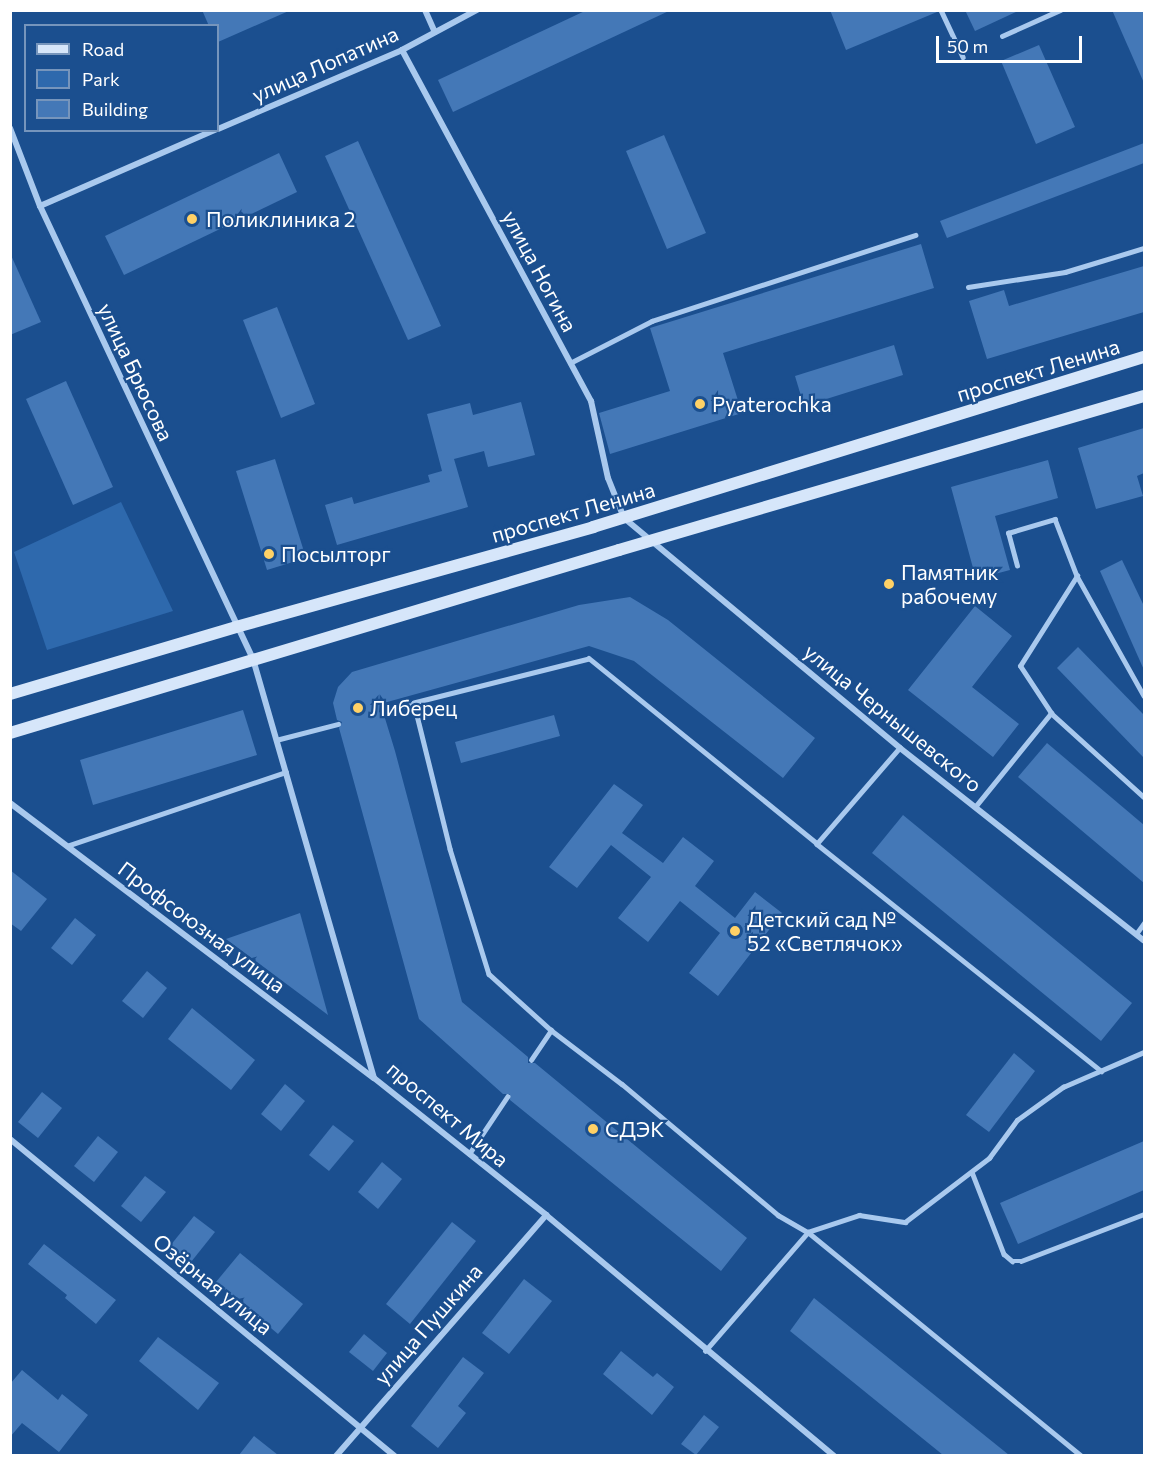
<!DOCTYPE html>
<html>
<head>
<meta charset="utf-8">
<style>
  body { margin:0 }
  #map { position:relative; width:1155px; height:1466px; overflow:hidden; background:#1b4f8f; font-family:Commissioner,sans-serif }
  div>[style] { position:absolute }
  .green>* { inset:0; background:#2e69ad }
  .building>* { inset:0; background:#4478b7 }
  .lane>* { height:4.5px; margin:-2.25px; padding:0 2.25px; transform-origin:2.25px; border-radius:2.25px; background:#a9c9ee }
  .street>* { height:6px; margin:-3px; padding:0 3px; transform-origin:3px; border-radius:3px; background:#a9c9ee }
  .secondary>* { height:12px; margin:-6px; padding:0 6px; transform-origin:6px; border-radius:6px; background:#d6e6fa }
  .dots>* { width:16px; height:16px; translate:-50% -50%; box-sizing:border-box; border:3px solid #1b4f8f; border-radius:50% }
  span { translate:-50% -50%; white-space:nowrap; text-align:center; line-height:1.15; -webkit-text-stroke:4.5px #1b4f8f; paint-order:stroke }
  .street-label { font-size:21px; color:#fff }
  .poi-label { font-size:21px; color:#fff }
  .left { translate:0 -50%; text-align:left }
  .frame { position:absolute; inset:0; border:12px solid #fff; pointer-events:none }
  .legend { position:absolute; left:24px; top:24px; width:195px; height:108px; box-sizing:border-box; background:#1b4f8f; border:2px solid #7695bc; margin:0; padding:8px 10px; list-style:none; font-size:18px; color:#fff }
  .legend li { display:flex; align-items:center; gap:12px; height:30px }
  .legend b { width:30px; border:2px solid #7695bc }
  .scale { position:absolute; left:936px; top:36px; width:146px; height:27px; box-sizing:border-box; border:3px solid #fff; border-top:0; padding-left:8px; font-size:18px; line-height:21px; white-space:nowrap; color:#fff; -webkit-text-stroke:4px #1b4f8f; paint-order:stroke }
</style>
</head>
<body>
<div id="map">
  <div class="green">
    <i style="clip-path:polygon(121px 502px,173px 611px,47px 650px,14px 552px)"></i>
  </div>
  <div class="building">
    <i style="clip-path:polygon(202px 10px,291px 10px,218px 42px,218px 26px,209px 26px)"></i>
    <i style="clip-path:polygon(587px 10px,671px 10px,453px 112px,438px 80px)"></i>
    <i style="clip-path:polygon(830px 10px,937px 10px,937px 12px,846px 50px)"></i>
    <i style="clip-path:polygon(965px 10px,1020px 10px,975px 31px)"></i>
    <i style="clip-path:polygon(1112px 10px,1144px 10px,1144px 83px)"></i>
    <i style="clip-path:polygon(1039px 45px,1075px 127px,1036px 144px,1001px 61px)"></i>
    <i style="clip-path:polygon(664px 135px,706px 233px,667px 249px,626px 151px)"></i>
    <i style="clip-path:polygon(358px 141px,441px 326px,408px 340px,325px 156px)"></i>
    <i style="clip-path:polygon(1144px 143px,1144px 163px,947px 238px,940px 221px)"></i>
    <i style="clip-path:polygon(279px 153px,297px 192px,124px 275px,105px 236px)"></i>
    <i style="clip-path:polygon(921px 244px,934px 288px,723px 353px,742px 413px,610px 454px,599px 413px,670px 391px,650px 328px)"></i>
    <i style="clip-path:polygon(10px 253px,41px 322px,10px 335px)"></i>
    <i style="clip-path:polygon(1144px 266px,1144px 312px,987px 359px,969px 301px,1004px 290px,1009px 306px)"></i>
    <i style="clip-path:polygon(277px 307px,315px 404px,281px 418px,243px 320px)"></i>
    <i style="clip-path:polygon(894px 345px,903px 375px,804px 406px,795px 376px)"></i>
    <i style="clip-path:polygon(66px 381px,113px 487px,73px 505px,26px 399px)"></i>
    <i style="clip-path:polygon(521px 402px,535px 455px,488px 467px,484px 451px,454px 459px,468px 507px,337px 545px,325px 505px,352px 497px,354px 504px,430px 482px,428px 475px,442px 471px,427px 414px,470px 403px,473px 415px)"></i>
    <i style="clip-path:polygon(1144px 428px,1144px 473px,1137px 476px,1143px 496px,1096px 509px,1078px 448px)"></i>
    <i style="clip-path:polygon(275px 459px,306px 558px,267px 570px,236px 471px)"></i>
    <i style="clip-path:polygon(1048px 460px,1058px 498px,995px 516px,1010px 570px,976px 579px,951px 487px)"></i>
    <i style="clip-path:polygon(1122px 560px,1144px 606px,1144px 670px,1100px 571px)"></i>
    <i style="clip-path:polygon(630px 597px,668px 620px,815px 738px,783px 778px,634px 661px,589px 646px,380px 704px,379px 712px,384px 715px,395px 751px,462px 1002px,528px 1057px,528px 1063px,535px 1063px,747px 1238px,721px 1271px,510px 1100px,510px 1094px,503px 1094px,419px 1019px,349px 764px,339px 728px,342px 722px,337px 720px,333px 703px,338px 687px,352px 672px,579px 605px)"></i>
    <i style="clip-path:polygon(975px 606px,1012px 636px,972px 687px,1019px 724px,993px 757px,908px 690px)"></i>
    <i style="clip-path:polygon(1078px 647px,1144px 715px,1144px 758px,1057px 668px)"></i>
    <i style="clip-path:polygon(243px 710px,257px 755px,93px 805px,80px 760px)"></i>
    <i style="clip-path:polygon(554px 715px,560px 736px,461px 763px,455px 742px)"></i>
    <i style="clip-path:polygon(1047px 743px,1144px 825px,1144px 883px,1018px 777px)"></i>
    <i style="clip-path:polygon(614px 784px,643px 805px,622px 833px,663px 863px,683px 837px,714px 861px,695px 886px,735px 918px,755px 892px,782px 913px,718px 996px,689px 973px,720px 933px,680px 901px,648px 942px,618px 918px,651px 877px,611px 845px,577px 888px,549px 867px)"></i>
    <i style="clip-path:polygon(903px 815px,1132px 1003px,1101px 1041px,872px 853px)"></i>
    <i style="clip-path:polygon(10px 870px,47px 899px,21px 931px,10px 923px)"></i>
    <i style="clip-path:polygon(300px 913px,328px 1015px,226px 939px)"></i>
    <i style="clip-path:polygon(75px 918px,96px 935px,72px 965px,51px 948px)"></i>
    <i style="clip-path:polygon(147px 971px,167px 988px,143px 1018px,122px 1001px)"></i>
    <i style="clip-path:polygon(192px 1008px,255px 1060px,231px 1090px,168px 1039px)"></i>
    <i style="clip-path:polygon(1014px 1053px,1035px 1071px,989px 1132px,966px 1115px)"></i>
    <i style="clip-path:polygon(285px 1084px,305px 1101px,281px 1131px,261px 1114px)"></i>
    <i style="clip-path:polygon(42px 1092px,62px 1108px,38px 1138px,18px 1122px)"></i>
    <i style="clip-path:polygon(333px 1125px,354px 1141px,329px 1171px,309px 1155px)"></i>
    <i style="clip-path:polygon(98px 1136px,118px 1152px,94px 1182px,74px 1166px)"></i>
    <i style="clip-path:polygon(1144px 1141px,1144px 1190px,1018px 1244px,1000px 1203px)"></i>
    <i style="clip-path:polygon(382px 1162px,402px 1179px,378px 1209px,358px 1192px)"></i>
    <i style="clip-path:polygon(145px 1176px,166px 1192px,141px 1222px,121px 1206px)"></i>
    <i style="clip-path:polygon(194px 1216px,215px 1232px,191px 1262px,170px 1246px)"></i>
    <i style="clip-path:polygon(452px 1222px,476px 1241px,410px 1324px,386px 1304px)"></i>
    <i style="clip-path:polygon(44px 1244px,116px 1300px,96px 1324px,65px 1298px,67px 1295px,28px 1264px)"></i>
    <i style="clip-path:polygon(240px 1253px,303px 1304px,278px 1334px,216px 1282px)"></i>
    <i style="clip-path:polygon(524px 1279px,552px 1301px,509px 1354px,482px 1333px)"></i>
    <i style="clip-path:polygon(814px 1298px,1009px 1455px,943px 1455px,790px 1331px)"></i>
    <i style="clip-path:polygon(364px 1334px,387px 1353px,373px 1371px,349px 1352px)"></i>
    <i style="clip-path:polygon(158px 1337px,219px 1383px,198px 1410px,139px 1361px)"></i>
    <i style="clip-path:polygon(621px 1351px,653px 1377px,657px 1373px,674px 1387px,652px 1415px,603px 1374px)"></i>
    <i style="clip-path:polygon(463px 1357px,484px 1373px,458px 1406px,466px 1413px,438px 1448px,411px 1426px)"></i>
    <i style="clip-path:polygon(22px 1370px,58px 1400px,62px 1394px,88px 1415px,59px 1452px,22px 1423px,10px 1437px,10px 1384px)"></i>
    <i style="clip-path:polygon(704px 1415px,719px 1427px,696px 1455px,681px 1444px)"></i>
    <i style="clip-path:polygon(254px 1436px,278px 1455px,239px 1455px)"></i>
  </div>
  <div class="lane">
    <i style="left:941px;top:10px;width:52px;rotate:64.9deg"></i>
    <i style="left:1002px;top:36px;width:64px;rotate:-24.1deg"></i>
    <i style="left:968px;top:287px;width:98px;rotate:-8.8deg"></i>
    <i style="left:1065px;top:272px;width:83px;rotate:-16.9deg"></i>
    <i style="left:570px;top:363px;width:92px;rotate:-27.1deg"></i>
    <i style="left:652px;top:321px;width:277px;rotate:-18.1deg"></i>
    <i style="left:1017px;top:566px;width:34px;rotate:-105deg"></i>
    <i style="left:1008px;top:533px;width:49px;rotate:-16.6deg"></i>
    <i style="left:1055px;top:519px;width:61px;rotate:68.9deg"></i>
    <i style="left:1077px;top:576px;width:137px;rotate:60.8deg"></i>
    <i style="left:383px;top:711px;width:32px;rotate:-14deg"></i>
    <i style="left:1051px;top:713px;width:125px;rotate:42.1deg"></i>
    <i style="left:276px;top:740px;width:64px;rotate:-14.5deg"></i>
    <i style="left:900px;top:748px;width:127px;rotate:130.8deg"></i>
    <i style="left:817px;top:844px;width:294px;rotate:-140.9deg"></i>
    <i style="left:589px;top:659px;width:180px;rotate:165.9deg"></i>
    <i style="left:414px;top:703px;width:150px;rotate:76.1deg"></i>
    <i style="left:450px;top:849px;width:131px;rotate:72.7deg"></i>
    <i style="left:489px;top:974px;width:84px;rotate:42.1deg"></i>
    <i style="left:551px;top:1030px;width:89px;rotate:37.3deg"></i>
    <i style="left:622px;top:1084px;width:204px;rotate:40deg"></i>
    <i style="left:778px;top:1215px;width:34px;rotate:30deg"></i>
    <i style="left:808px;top:1232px;width:354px;rotate:39.3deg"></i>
    <i style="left:975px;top:807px;width:121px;rotate:-51deg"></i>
    <i style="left:1051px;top:713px;width:56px;rotate:-123.4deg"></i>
    <i style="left:1020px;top:666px;width:107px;rotate:-57.7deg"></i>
    <i style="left:817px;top:844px;width:364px;rotate:38.6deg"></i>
    <i style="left:67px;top:846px;width:231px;rotate:-18.7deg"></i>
    <i style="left:1136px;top:934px;width:14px;rotate:-54deg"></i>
    <i style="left:531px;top:1060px;width:36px;rotate:-56deg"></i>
    <i style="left:469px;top:1154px;width:69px;rotate:-56.3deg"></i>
    <i style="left:972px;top:1172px;width:88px;rotate:68.7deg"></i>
    <i style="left:1004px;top:1254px;width:11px;rotate:41deg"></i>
    <i style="left:1012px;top:1261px;width:9px"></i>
    <i style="left:1021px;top:1261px;width:132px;rotate:-20.9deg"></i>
    <i style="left:705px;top:1351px;width:157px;rotate:-49.1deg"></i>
    <i style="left:808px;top:1232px;width:54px;rotate:-18.4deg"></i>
    <i style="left:859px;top:1215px;width:47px;rotate:8.7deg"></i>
    <i style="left:905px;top:1222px;width:106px;rotate:-37.3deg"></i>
    <i style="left:989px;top:1158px;width:47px;rotate:-53.6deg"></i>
    <i style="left:1017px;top:1120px;width:57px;rotate:-35.7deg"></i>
    <i style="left:1063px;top:1087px;width:88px;rotate:-23.4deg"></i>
  </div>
  <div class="street">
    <i style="left:425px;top:10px;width:24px;rotate:66deg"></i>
    <i style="left:402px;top:50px;width:399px;rotate:61.7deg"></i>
    <i style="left:591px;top:401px;width:79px;rotate:77.6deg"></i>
    <i style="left:608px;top:478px;width:43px;rotate:68.2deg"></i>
    <i style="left:624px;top:518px;width:359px;rotate:39.8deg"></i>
    <i style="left:900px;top:748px;width:311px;rotate:38.3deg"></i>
    <i style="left:10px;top:128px;width:84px;rotate:69deg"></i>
    <i style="left:40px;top:206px;width:501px;rotate:64.82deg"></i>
    <i style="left:253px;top:659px;width:435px;rotate:73.9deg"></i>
    <i style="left:218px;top:129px;width:200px;rotate:-23.2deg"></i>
    <i style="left:402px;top:50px;width:85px;rotate:-28.1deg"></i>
    <i style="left:40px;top:206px;width:191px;rotate:-23.5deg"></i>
    <i style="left:10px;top:803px;width:456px;rotate:37.1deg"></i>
    <i style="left:374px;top:1078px;width:220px;rotate:38.5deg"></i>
    <i style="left:546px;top:1215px;width:376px;rotate:39.9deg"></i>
    <i style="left:10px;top:1139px;width:499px;rotate:39.5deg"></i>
    <i style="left:336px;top:1456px;width:320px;rotate:-48.9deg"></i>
  </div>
  <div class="secondary">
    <i style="left:10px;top:694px;width:236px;rotate:-16.5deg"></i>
    <i style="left:236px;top:627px;width:371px;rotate:-15.6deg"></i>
    <i style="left:593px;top:527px;width:577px;rotate:-17.15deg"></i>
    <i style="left:10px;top:733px;width:636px;rotate:-16.73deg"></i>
    <i style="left:619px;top:550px;width:547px;rotate:-16.35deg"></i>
  </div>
  <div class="dots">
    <i style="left:192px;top:219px;background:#ffd166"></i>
    <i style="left:700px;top:404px;background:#ffd166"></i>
    <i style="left:269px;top:554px;background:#ffd166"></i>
    <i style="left:889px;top:584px;background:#ffd166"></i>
    <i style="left:358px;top:708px;background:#ffd166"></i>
    <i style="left:735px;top:931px;background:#ffd166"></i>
    <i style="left:593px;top:1129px;background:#ffd166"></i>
  </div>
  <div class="street-label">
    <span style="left:325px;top:64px;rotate:-24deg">улица Лопатина</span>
    <span style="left:540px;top:271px;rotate:62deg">улица Ногина</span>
    <span style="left:1038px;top:370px;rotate:-17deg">проспект Ленина</span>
    <span style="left:136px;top:372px;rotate:65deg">улица Брюсова</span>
    <span style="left:573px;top:512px;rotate:-16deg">проспект Ленина</span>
    <span style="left:893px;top:718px;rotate:39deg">улица Чернышевского</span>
    <span style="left:202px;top:927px;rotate:37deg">Профсоюзная улица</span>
    <span style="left:448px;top:1114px;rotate:40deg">проспект Мира</span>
    <span style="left:213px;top:1284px;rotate:39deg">Озёрная улица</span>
    <span style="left:428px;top:1324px;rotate:-49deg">улица Пушкина</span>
  </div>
  <div class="poi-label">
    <span class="left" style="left:206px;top:219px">Поликлиника 2</span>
    <span class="left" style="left:712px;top:404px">Pyaterochka</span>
    <span class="left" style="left:281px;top:554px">Посылторг</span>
    <span class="left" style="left:901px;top:584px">Памятник<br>рабочему</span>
    <span class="left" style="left:370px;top:708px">Либерец</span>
    <span class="left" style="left:747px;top:931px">Детский сад №<br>52 «Светлячок»</span>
    <span class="left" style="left:605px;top:1129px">СДЭК</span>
  </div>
  <div class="frame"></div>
  <ul class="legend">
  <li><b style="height:8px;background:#d6e6fa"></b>Road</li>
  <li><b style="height:16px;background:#2e69ad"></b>Park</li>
  <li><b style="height:16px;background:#4478b7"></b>Building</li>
  </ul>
  <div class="scale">50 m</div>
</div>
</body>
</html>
